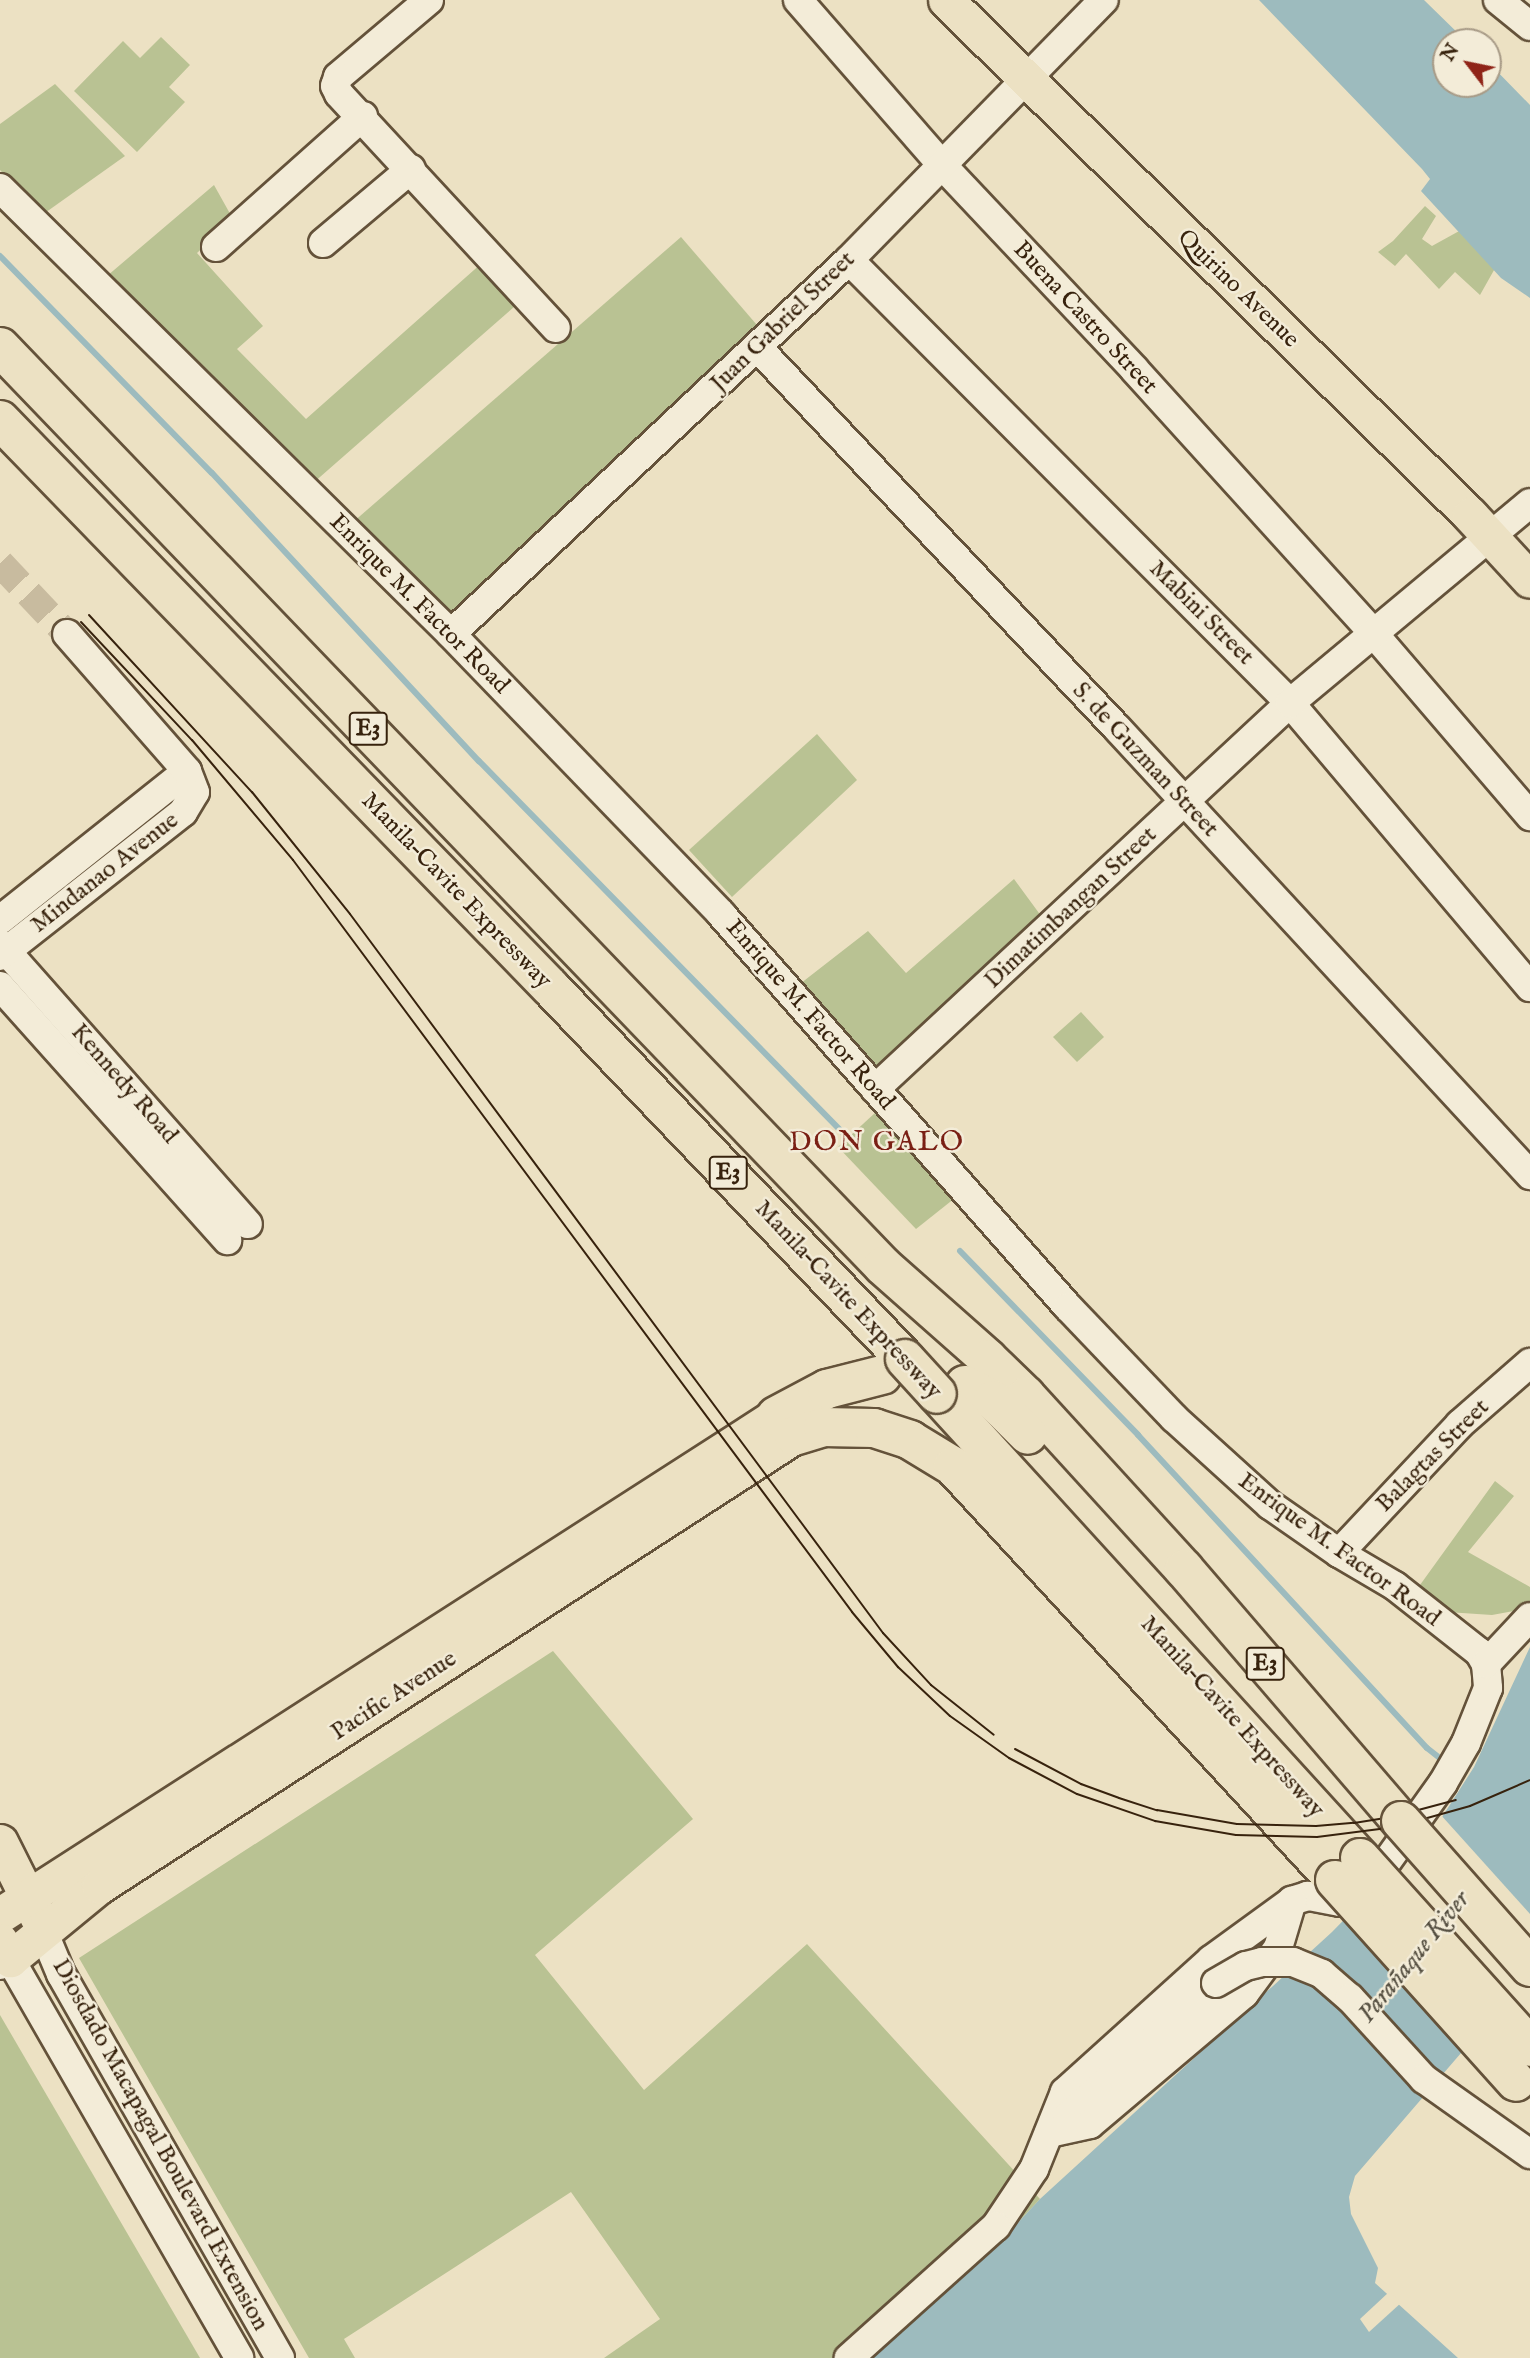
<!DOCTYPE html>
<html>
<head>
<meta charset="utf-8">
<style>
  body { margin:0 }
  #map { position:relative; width:1530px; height:2358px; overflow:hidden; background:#ece1c3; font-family:"IM FELL English",serif }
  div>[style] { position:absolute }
  .green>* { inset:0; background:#b9c293 }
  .water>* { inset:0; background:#9dbbbe }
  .pier>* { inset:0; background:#ece1c3 }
  .stream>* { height:6px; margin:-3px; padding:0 3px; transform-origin:3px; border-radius:3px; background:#9dbbbe }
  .minor-tunnel>* { height:28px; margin-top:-14px; transform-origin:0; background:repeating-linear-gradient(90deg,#c8bb9f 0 28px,transparent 0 42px) }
  .roads { filter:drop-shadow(2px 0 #64523a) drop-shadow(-2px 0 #64523a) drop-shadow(0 2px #64523a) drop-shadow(0 -2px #64523a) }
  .minor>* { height:28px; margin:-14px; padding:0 14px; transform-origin:14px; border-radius:14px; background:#f3ecd8 }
  .major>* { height:35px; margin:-17.5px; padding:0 17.5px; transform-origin:17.5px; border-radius:17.5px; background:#ece1c3 }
  .highway>* { height:38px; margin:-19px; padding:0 19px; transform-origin:19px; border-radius:19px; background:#ece1c3 }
  .tram>* { height:2px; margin:-1px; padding:0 1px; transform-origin:1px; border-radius:1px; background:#37220d }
  .bridges { filter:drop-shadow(2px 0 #64523a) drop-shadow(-2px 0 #64523a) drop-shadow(0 2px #64523a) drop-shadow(0 -2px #64523a) }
  .minor-bridge>* { height:28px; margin:-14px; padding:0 14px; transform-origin:14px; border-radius:14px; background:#f3ecd8 }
  .highway-bridge>* { height:38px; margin:-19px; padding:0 19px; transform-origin:19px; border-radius:19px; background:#ece1c3 }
  span { translate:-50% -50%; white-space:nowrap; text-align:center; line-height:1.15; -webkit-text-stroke:5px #f3ecd8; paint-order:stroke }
  .shield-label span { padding:2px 5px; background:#f3ecd8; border:2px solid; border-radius:5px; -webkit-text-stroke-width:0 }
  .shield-label { font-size:23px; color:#37220d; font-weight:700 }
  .street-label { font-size:24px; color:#37220d }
  .water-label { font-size:26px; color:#565042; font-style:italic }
  .quarter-label { font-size:28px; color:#7a1f14; letter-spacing:2px }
  .north { position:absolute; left:1432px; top:28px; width:70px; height:70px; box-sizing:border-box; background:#f3ecd8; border:2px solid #a89b87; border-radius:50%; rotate:302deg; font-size:19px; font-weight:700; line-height:28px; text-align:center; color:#37220d }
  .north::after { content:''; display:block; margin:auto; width:24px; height:32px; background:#8f2418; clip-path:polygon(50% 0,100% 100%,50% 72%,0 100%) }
</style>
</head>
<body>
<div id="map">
  <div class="green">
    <i style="clip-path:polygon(161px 37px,190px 65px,169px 87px,185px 102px,137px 152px,74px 91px,123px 41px,140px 58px)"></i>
    <i style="clip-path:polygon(55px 84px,125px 156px,42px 215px,0 170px,0 124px)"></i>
    <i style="clip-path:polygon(214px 185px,233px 219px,197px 253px,263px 326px,237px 349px,306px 419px,483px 262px,515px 306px,312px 484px,107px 276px)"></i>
    <i style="clip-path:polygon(1425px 206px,1436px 216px,1422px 239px,1432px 246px,1461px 230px,1498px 263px,1480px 295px,1455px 272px,1439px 289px,1406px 254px,1395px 266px,1378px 252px,1393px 241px)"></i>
    <i style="clip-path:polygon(681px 237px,763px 332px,449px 621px,352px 523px)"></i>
    <i style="clip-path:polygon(817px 734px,857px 780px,732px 897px,689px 850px)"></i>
    <i style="clip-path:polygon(1014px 879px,1047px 924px,877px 1079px,796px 987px,868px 931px,906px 973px)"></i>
    <i style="clip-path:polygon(1081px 1012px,1104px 1037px,1077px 1062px,1053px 1037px)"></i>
    <i style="clip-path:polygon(876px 1112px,955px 1198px,916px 1229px,838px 1147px)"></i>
    <i style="clip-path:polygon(1495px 1481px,1514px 1496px,1468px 1552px,1530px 1587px,1530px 1608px,1492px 1615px,1447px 1612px,1420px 1585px)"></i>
    <i style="clip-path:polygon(553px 1651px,693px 1819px,535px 1955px,644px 2090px,807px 1944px,1040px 2199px,1001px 2241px,866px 2358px,604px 2358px,660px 2319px,571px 2192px,344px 2339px,355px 2358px,309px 2358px,79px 1958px)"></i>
    <i style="clip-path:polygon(0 2015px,200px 2358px,0 2358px)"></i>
  </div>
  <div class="water">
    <i style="clip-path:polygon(1259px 0,1424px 0,1467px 42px,1446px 42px,1446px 84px,1488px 84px,1488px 62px,1530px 105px,1530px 298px,1501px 278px,1421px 191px,1430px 179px,1422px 169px)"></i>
    <i style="clip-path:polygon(1530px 1647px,1530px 1973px,1355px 2176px,1349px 2197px,1351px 2214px,1378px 2268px,1375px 2283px,1458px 2358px,866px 2358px,1001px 2241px,1040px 2199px,1332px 1932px,1437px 1825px,1474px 1767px)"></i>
  </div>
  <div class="pier">
    <i style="clip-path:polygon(1440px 1814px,1530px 1914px,1530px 1978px,1471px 2046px,1349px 1910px)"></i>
    <i style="clip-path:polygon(1389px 2292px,1402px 2302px,1369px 2332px,1360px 2319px)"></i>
  </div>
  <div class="stream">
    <i style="left:0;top:256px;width:303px;rotate:45.7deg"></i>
    <i style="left:212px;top:473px;width:393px;rotate:47.2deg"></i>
    <i style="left:479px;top:761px;width:519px;rotate:45.62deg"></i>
    <i style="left:960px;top:1251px;width:256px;rotate:45.9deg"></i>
    <i style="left:1138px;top:1435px;width:426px;rotate:47.3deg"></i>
    <i style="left:1427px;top:1748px;width:24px;rotate:38deg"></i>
  </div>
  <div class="minor-tunnel">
    <i style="left:0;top:563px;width:98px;rotate:46.7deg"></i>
  </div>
  <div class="roads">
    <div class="minor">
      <i style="left:429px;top:0;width:119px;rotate:139.8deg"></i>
      <i style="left:338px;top:77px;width:9px;rotate:108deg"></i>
      <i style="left:335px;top:86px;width:9px;rotate:63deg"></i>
      <i style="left:339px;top:94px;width:319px;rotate:47.2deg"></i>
      <i style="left:798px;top:0;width:219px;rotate:48.9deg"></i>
      <i style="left:942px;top:165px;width:280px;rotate:46.7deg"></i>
      <i style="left:1134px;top:369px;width:358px;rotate:47.8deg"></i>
      <i style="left:1374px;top:634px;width:240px;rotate:49.4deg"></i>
      <i style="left:1498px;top:0;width:41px;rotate:39.1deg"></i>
      <i style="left:0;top:188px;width:634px;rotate:44.68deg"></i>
      <i style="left:451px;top:634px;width:389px;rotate:46deg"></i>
      <i style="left:721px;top:914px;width:524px;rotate:48.56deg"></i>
      <i style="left:1068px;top:1307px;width:153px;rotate:46.3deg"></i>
      <i style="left:1174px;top:1418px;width:130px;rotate:42.2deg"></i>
      <i style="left:1270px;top:1505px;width:84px;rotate:34.8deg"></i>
      <i style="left:1339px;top:1553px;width:65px;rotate:30.5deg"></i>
      <i style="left:1395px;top:1586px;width:107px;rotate:38.2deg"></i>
      <i style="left:1479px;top:1652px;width:14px;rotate:60deg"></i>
      <i style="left:1486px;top:1664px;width:24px;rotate:85deg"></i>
      <i style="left:1488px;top:1688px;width:59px;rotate:111.8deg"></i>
      <i style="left:1466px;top:1743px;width:46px;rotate:119.9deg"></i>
      <i style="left:1443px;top:1783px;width:124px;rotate:125.5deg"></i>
      <i style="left:1371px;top:1884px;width:23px;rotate:139deg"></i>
      <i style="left:1354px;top:1899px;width:14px;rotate:168deg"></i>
      <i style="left:1340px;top:1902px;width:33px;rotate:-169deg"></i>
      <i style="left:1308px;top:1896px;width:17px;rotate:163deg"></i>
      <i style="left:1292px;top:1901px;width:100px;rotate:143.9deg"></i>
      <i style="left:1211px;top:1960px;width:197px;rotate:137.9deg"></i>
      <i style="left:1065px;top:2092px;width:83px;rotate:111.9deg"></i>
      <i style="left:1034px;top:2169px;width:69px;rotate:123.7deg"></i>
      <i style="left:996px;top:2226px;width:198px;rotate:138.1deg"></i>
      <i style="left:323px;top:243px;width:115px;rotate:-40.1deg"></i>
      <i style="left:216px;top:247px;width:197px;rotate:-41.7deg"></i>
      <i style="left:849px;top:260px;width:625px;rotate:45.13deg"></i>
      <i style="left:1290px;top:703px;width:372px;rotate:49.8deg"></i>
      <i style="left:758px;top:348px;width:523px;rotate:46.63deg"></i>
      <i style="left:1117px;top:728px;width:609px;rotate:47.26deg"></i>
      <i style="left:451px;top:634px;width:546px;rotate:-43.22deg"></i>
      <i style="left:849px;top:260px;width:364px;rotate:-45.6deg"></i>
      <i style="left:0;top:920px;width:239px;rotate:-38.5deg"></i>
      <i style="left:0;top:944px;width:374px;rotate:48.5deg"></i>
      <i style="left:0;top:956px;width:233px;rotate:-38.2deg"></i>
      <i style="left:183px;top:812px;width:23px;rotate:-59deg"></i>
      <i style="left:195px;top:792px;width:22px;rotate:-111deg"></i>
      <i style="left:187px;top:771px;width:182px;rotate:-131.2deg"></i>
      <i style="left:0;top:986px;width:341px;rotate:48.2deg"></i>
      <i style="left:875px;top:1089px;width:567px;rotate:-42.93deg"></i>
      <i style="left:1290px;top:703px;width:312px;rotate:-39.8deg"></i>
      <i style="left:1339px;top:1553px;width:177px;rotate:-46.8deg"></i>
      <i style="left:1460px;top:1424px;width:93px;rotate:-41.1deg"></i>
      <i style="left:1486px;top:1664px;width:64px;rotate:-46.9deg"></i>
      <i style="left:43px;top:1931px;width:47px;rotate:67.3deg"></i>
      <i style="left:61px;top:1974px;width:442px;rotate:60.3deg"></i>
      <i style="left:0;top:1965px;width:12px;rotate:-31deg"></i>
      <i style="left:10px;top:1959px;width:460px;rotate:60.1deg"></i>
      <i style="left:1054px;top:2129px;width:218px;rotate:-42deg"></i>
      <i style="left:1049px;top:2133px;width:42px;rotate:-12.4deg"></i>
      <i style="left:1090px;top:2124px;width:202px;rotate:-40.2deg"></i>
      <i style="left:1244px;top:1994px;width:57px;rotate:-53.5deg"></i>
      <i style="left:1278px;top:1948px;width:49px;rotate:-73.4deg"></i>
    </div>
    <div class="major">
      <i style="left:946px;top:0;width:735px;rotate:44.5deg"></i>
      <i style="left:1470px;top:515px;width:88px;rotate:47.3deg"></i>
      <i style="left:0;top:1842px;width:85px;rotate:63.4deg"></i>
      <i style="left:0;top:1915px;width:923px;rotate:-32.74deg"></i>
      <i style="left:0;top:1941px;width:21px;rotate:61deg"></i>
      <i style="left:10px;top:1959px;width:115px;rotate:-39.4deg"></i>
      <i style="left:99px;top:1886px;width:828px;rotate:-32.92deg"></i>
    </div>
    <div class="highway">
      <i style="left:0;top:347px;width:1274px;rotate:46.14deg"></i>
      <i style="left:883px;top:1266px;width:140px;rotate:41.5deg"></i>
      <i style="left:988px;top:1359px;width:53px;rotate:44.2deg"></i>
      <i style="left:1026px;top:1396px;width:234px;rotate:47.6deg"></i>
      <i style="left:1184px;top:1569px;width:333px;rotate:49.3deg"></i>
      <i style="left:0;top:420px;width:791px;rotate:45.87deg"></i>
      <i style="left:551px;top:988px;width:513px;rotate:46.34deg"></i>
      <i style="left:965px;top:1385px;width:32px;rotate:28deg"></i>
      <i style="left:993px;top:1400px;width:49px;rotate:45deg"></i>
      <i style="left:937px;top:1394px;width:628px;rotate:47.65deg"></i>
      <i style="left:776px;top:1416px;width:58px;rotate:-27.9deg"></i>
      <i style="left:827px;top:1389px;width:57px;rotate:-14.3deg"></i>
      <i style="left:794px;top:1436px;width:30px;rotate:-17deg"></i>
      <i style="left:823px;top:1427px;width:51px;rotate:1.1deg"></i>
      <i style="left:874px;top:1428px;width:38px;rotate:18deg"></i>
      <i style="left:910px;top:1440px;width:50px;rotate:31.2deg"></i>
      <i style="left:953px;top:1466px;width:563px;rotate:47.3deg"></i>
    </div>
  </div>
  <div class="tram">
    <i style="left:89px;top:615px;width:241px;rotate:47.4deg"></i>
    <i style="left:252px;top:792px;width:156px;rotate:51.2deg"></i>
    <i style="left:350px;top:914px;width:895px;rotate:53.45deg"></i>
    <i style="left:883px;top:1633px;width:71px;rotate:47.3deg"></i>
    <i style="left:931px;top:1685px;width:80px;rotate:38.4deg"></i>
    <i style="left:81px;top:622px;width:162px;rotate:46.8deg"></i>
    <i style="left:192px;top:740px;width:157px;rotate:49.9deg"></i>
    <i style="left:293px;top:860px;width:937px;rotate:53.37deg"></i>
    <i style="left:852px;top:1612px;width:72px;rotate:50.1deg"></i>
    <i style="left:898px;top:1667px;width:71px;rotate:43.3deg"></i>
    <i style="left:950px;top:1716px;width:72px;rotate:35.4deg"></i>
    <i style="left:1009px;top:1758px;width:77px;rotate:27.9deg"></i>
    <i style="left:1077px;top:1794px;width:83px;rotate:19.1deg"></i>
    <i style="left:1155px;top:1821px;width:82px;rotate:9.8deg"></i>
    <i style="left:1236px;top:1835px;width:81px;rotate:1.4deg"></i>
    <i style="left:1317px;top:1837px;width:79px;rotate:-7.3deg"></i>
    <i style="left:1395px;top:1827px;width:78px;rotate:-15.6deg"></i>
    <i style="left:1470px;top:1806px;width:65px;rotate:-23.4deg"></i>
    <i style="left:1015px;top:1749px;width:75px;rotate:27.9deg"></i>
    <i style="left:1081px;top:1784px;width:40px;rotate:20.2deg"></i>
    <i style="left:1119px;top:1798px;width:40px;rotate:18deg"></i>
    <i style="left:1157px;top:1810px;width:81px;rotate:9.9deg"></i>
    <i style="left:1237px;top:1824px;width:79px;rotate:1.5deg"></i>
    <i style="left:1316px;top:1826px;width:38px;rotate:-5deg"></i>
    <i style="left:1354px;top:1823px;width:38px;rotate:-9deg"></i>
    <i style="left:1392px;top:1817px;width:66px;rotate:-14.9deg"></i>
  </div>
  <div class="bridges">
    <div class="minor-bridge">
      <i style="left:1216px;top:1983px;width:34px;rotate:-30deg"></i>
      <i style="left:1246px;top:1966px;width:16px;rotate:-14deg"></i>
      <i style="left:1262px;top:1962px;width:31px"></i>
      <i style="left:1293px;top:1962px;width:31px;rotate:22deg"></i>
      <i style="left:1322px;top:1974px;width:37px;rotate:41deg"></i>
      <i style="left:1350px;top:1998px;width:110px;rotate:47.6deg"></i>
      <i style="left:1424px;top:2079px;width:130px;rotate:35.3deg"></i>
    </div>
    <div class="highway-bridge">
      <i style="left:905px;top:1359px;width:47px;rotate:47.6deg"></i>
      <i style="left:1401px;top:1821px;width:195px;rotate:48.5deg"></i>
      <i style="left:1360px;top:1858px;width:254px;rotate:48deg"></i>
      <i style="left:1335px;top:1880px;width:271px;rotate:48.1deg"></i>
    </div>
  </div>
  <div class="shield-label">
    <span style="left:368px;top:729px">E3</span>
    <span style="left:728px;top:1173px">E3</span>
    <span style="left:1265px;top:1664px">E3</span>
  </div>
  <div class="street-label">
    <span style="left:1238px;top:289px;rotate:44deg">Quirino Avenue</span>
    <span style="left:1085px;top:318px;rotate:47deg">Buena Castro Street</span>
    <span style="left:783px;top:322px;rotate:-44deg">Juan Gabriel Street</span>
    <span style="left:419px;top:604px;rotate:45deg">Enrique M. Factor Road</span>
    <span style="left:1201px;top:613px;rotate:45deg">Mabini Street</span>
    <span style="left:1145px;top:760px;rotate:47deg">S. de Guzman Street</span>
    <span style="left:105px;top:873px;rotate:-38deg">Mindanao Avenue</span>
    <span style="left:456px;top:891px;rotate:46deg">Manila–Cavite Expressway</span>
    <span style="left:1071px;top:908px;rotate:-43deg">Dimatimbangan Street</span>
    <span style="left:810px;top:1015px;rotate:49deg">Enrique M. Factor Road</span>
    <span style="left:124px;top:1084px;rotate:49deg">Kennedy Road</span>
    <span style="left:848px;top:1300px;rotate:47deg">Manila–Cavite Expressway</span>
    <span style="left:1433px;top:1456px;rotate:-45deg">Balagtas Street</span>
    <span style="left:1339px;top:1550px;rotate:36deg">Enrique M. Factor Road</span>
    <span style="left:394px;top:1696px;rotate:-33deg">Pacific Avenue</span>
    <span style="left:1232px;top:1717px;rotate:48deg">Manila–Cavite Expressway</span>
    <span style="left:160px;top:2145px;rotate:61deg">Diosdado Macapagal Boulevard Extension</span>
  </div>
  <div class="water-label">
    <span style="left:1414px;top:1957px;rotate:-51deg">Parañaque River</span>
  </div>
  <div class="quarter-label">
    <span style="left:877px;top:1143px">DON GALO</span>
  </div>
  <div class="north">N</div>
</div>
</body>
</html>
